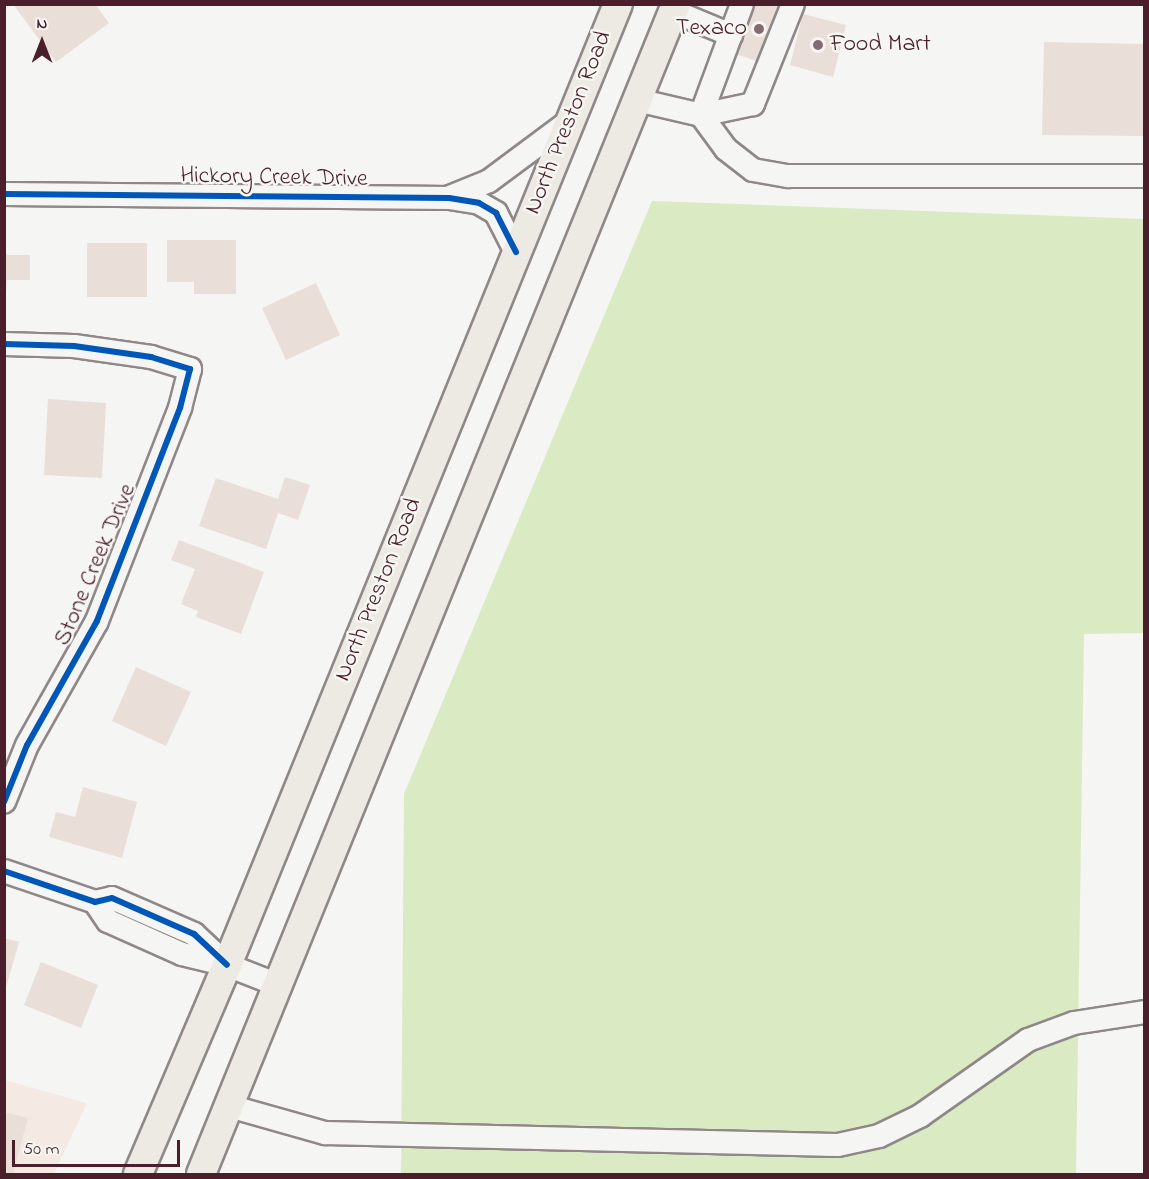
<!DOCTYPE html>
<html>
<head>
<meta charset="utf-8">
<style>
  body { margin:0 }
  #map { position:relative; width:1149px; height:1179px; overflow:hidden; background:#f5f5f3; font-family:"Indie Flower",sans-serif }
  div>[style] { position:absolute }
  .built>* { inset:0; background:#f4eae3 }
  .green>* { inset:0; background:#daeac2 }
  .building>* { inset:0; background:#e9ded8 }
  .roads { filter:drop-shadow(2px 0 #8f8788) drop-shadow(-2px 0 #8f8788) drop-shadow(0 2px #8f8788) drop-shadow(0 -2px #8f8788) }
  .minor>* { height:22px; margin:-11px; padding:0 11px; transform-origin:11px; border-radius:11px; background:#f5f5f3 }
  .major>* { height:28px; margin:-14px; padding:0 14px; transform-origin:14px; border-radius:14px; background:#edeae4 }
  .cycleway>* { height:6px; margin:-3px; padding:0 3px; transform-origin:3px; border-radius:3px; background:#0057b8 }
  .dots>* { width:16px; height:16px; translate:-50% -50%; box-sizing:border-box; border:3px solid #f6f6f2; border-radius:50% }
  span { translate:-50% -50%; white-space:nowrap; text-align:center; line-height:1.15; -webkit-text-stroke:5px #f6f6f2; paint-order:stroke }
  .poi-label { font-size:24px; color:#4a1f2b }
  .right { translate:-100% -50%; text-align:right }
  .left { translate:0 -50%; text-align:left }
  .street-label { font-size:24px; color:#4a1f2b }
  .frame { position:absolute; inset:0; border:6px solid #4a1f2b; pointer-events:none }
  .north { position:absolute; left:12px; top:12px; width:60px; height:60px; -webkit-text-stroke:4px #f6f6f2; paint-order:stroke; rotate:0deg; font-size:16px; font-weight:700; line-height:24px; text-align:center; color:#4a1f2b }
  .north::after { content:''; display:block; margin:auto; width:21px; height:27px; background:#4a1f2b; clip-path:polygon(50% 0,100% 100%,50% 72%,0 100%) }
  .scale { position:absolute; left:12px; top:1140px; width:168px; height:27px; box-sizing:border-box; border:3px solid #4a1f2b; border-top:0; padding-left:8px; font-size:18px; line-height:21px; white-space:nowrap; color:#4a1f2b; -webkit-text-stroke:4px #f6f6f2; paint-order:stroke }
</style>
</head>
<body>
<div id="map">
  <div class="built">
    <i style="clip-path:polygon(4px 1080px,87px 1103px,54px 1174px,5px 1174px)"></i>
  </div>
  <div class="green">
    <i style="clip-path:polygon(652px 201px,1144px 219px,1144px 633px,1084px 634px,1076px 1174px,401px 1174px,404px 794px)"></i>
  </div>
  <div class="building">
    <i style="clip-path:polygon(19px 4px,95px 4px,109px 23px,56px 62px,15px 7px)"></i>
    <i style="clip-path:polygon(755px 4px,781px 4px,760px 62px,736px 54px)"></i>
    <i style="clip-path:polygon(803px 14px,846px 25px,833px 77px,790px 65px)"></i>
    <i style="clip-path:polygon(1044px 42px,1144px 44px,1144px 136px,1042px 135px)"></i>
    <i style="clip-path:polygon(167px 240px,236px 240px,236px 294px,194px 294px,194px 282px,167px 282px)"></i>
    <i style="clip-path:polygon(87px 243px,147px 243px,147px 297px,87px 297px)"></i>
    <i style="clip-path:polygon(4px 246px,7px 255px,30px 255px,30px 280px,7px 280px,7px 293px)"></i>
    <i style="clip-path:polygon(316px 283px,340px 335px,286px 360px,262px 308px)"></i>
    <i style="clip-path:polygon(48px 399px,106px 403px,102px 478px,44px 475px)"></i>
    <i style="clip-path:polygon(285px 477px,310px 485px,298px 520px,278px 513px,266px 549px,199px 526px,216px 478px,278px 499px)"></i>
    <i style="clip-path:polygon(179px 540px,264px 572px,241px 634px,196px 617px,198px 611px,181px 604px,195px 569px,171px 560px)"></i>
    <i style="clip-path:polygon(136px 667px,191px 692px,166px 746px,112px 721px)"></i>
    <i style="clip-path:polygon(83px 787px,137px 802px,122px 858px,49px 837px,56px 812px,75px 817px)"></i>
    <i style="clip-path:polygon(4px 938px,19px 942px,5px 991px,4px 991px)"></i>
    <i style="clip-path:polygon(41px 962px,98px 985px,81px 1028px,24px 1005px)"></i>
    <i style="clip-path:polygon(4px 1112px,28px 1118px,13px 1174px,4px 1174px)"></i>
  </div>
  <div class="roads">
    <div class="minor">
      <i style="left:793px;top:4px;width:108px;rotate:111.8deg"></i>
      <i style="left:753px;top:104px;width:53px;rotate:168.1deg"></i>
      <i style="left:701px;top:115px;width:42px;rotate:53.7deg"></i>
      <i style="left:726px;top:149px;width:34px;rotate:38deg"></i>
      <i style="left:753px;top:170px;width:36px;rotate:10deg"></i>
      <i style="left:788px;top:176px;width:356px"></i>
      <i style="left:673px;top:11px;width:63px;rotate:22.5deg"></i>
      <i style="left:637px;top:100px;width:66px;rotate:13.2deg"></i>
      <i style="left:701px;top:115px;width:118px;rotate:-69.7deg"></i>
      <i style="left:4px;top:194px;width:445px;rotate:0.5deg"></i>
      <i style="left:449px;top:198px;width:30px;rotate:9deg"></i>
      <i style="left:479px;top:203px;width:20px;rotate:30deg"></i>
      <i style="left:496px;top:213px;width:44px;rotate:62.9deg"></i>
      <i style="left:450px;top:197px;width:42px;rotate:-22.3deg"></i>
      <i style="left:489px;top:181px;width:102px;rotate:-36.6deg"></i>
      <i style="left:4px;top:344px;width:70px;rotate:1.6deg"></i>
      <i style="left:74px;top:346px;width:78px;rotate:8.1deg"></i>
      <i style="left:151px;top:357px;width:41px;rotate:17.1deg"></i>
      <i style="left:190px;top:369px;width:40px;rotate:104.4deg"></i>
      <i style="left:180px;top:408px;width:229px;rotate:111.3deg"></i>
      <i style="left:97px;top:621px;width:142px;rotate:119.4deg"></i>
      <i style="left:27px;top:745px;width:61px;rotate:112deg"></i>
      <i style="left:4px;top:871px;width:96px;rotate:18.8deg"></i>
      <i style="left:95px;top:902px;width:17px;rotate:-13deg"></i>
      <i style="left:112px;top:898px;width:90px;rotate:23.7deg"></i>
      <i style="left:194px;top:934px;width:45px;rotate:43.2deg"></i>
      <i style="left:95px;top:902px;width:23px;rotate:56deg"></i>
      <i style="left:108px;top:921px;width:81px;rotate:24deg"></i>
      <i style="left:182px;top:954px;width:46px;rotate:13.7deg"></i>
      <i style="left:227px;top:965px;width:55px;rotate:21.4deg"></i>
      <i style="left:229px;top:1106px;width:100px;rotate:15.7deg"></i>
      <i style="left:325px;top:1133px;width:513px;rotate:1.34deg"></i>
      <i style="left:838px;top:1145px;width:42px;rotate:-12.4deg"></i>
      <i style="left:879px;top:1136px;width:46px;rotate:-26deg"></i>
      <i style="left:920px;top:1116px;width:132px;rotate:-35.1deg"></i>
      <i style="left:1028px;top:1040px;width:49px;rotate:-20.3deg"></i>
      <i style="left:1074px;top:1023px;width:71px;rotate:-8.9deg"></i>
    </div>
    <div class="major">
      <i style="left:138px;top:1174px;width:227px;rotate:-66.9deg"></i>
      <i style="left:227px;top:965px;width:1037px;rotate:-67.86deg"></i>
      <i style="left:201px;top:1174px;width:1263px;rotate:-67.9deg"></i>
    </div>
  </div>
  <div class="cycleway">
    <i style="left:4px;top:194px;width:445px;rotate:0.5deg"></i>
    <i style="left:449px;top:198px;width:30px;rotate:9deg"></i>
    <i style="left:479px;top:203px;width:20px;rotate:30deg"></i>
    <i style="left:496px;top:213px;width:44px;rotate:62.9deg"></i>
    <i style="left:4px;top:344px;width:70px;rotate:1.6deg"></i>
    <i style="left:74px;top:346px;width:78px;rotate:8.1deg"></i>
    <i style="left:151px;top:357px;width:41px;rotate:17.1deg"></i>
    <i style="left:190px;top:369px;width:40px;rotate:104.4deg"></i>
    <i style="left:180px;top:408px;width:229px;rotate:111.3deg"></i>
    <i style="left:97px;top:621px;width:142px;rotate:119.4deg"></i>
    <i style="left:27px;top:745px;width:61px;rotate:112deg"></i>
    <i style="left:4px;top:871px;width:96px;rotate:18.8deg"></i>
    <i style="left:95px;top:902px;width:17px;rotate:-13deg"></i>
    <i style="left:112px;top:898px;width:90px;rotate:23.7deg"></i>
    <i style="left:194px;top:934px;width:45px;rotate:43.2deg"></i>
  </div>
  <div class="dots">
    <i style="left:759px;top:29px;background:#866a71"></i>
    <i style="left:818px;top:45px;background:#866a71"></i>
  </div>
  <div class="poi-label">
    <span class="right" style="left:747px;top:29px">Texaco</span>
    <span class="left" style="left:830px;top:45px">Food Mart</span>
  </div>
  <div class="street-label">
    <span style="left:569px;top:123px;rotate:-68deg">North Preston Road</span>
    <span style="left:274px;top:178px;rotate:1deg">Hickory Creek Drive</span>
    <span style="left:96px;top:565px;rotate:-67deg">Stone Creek Drive</span>
    <span style="left:379px;top:590px;rotate:-68deg">North Preston Road</span>
  </div>
  <div class="frame"></div>
  <div class="north">N</div>
  <div class="scale">50 m</div>
</div>
</body>
</html>
